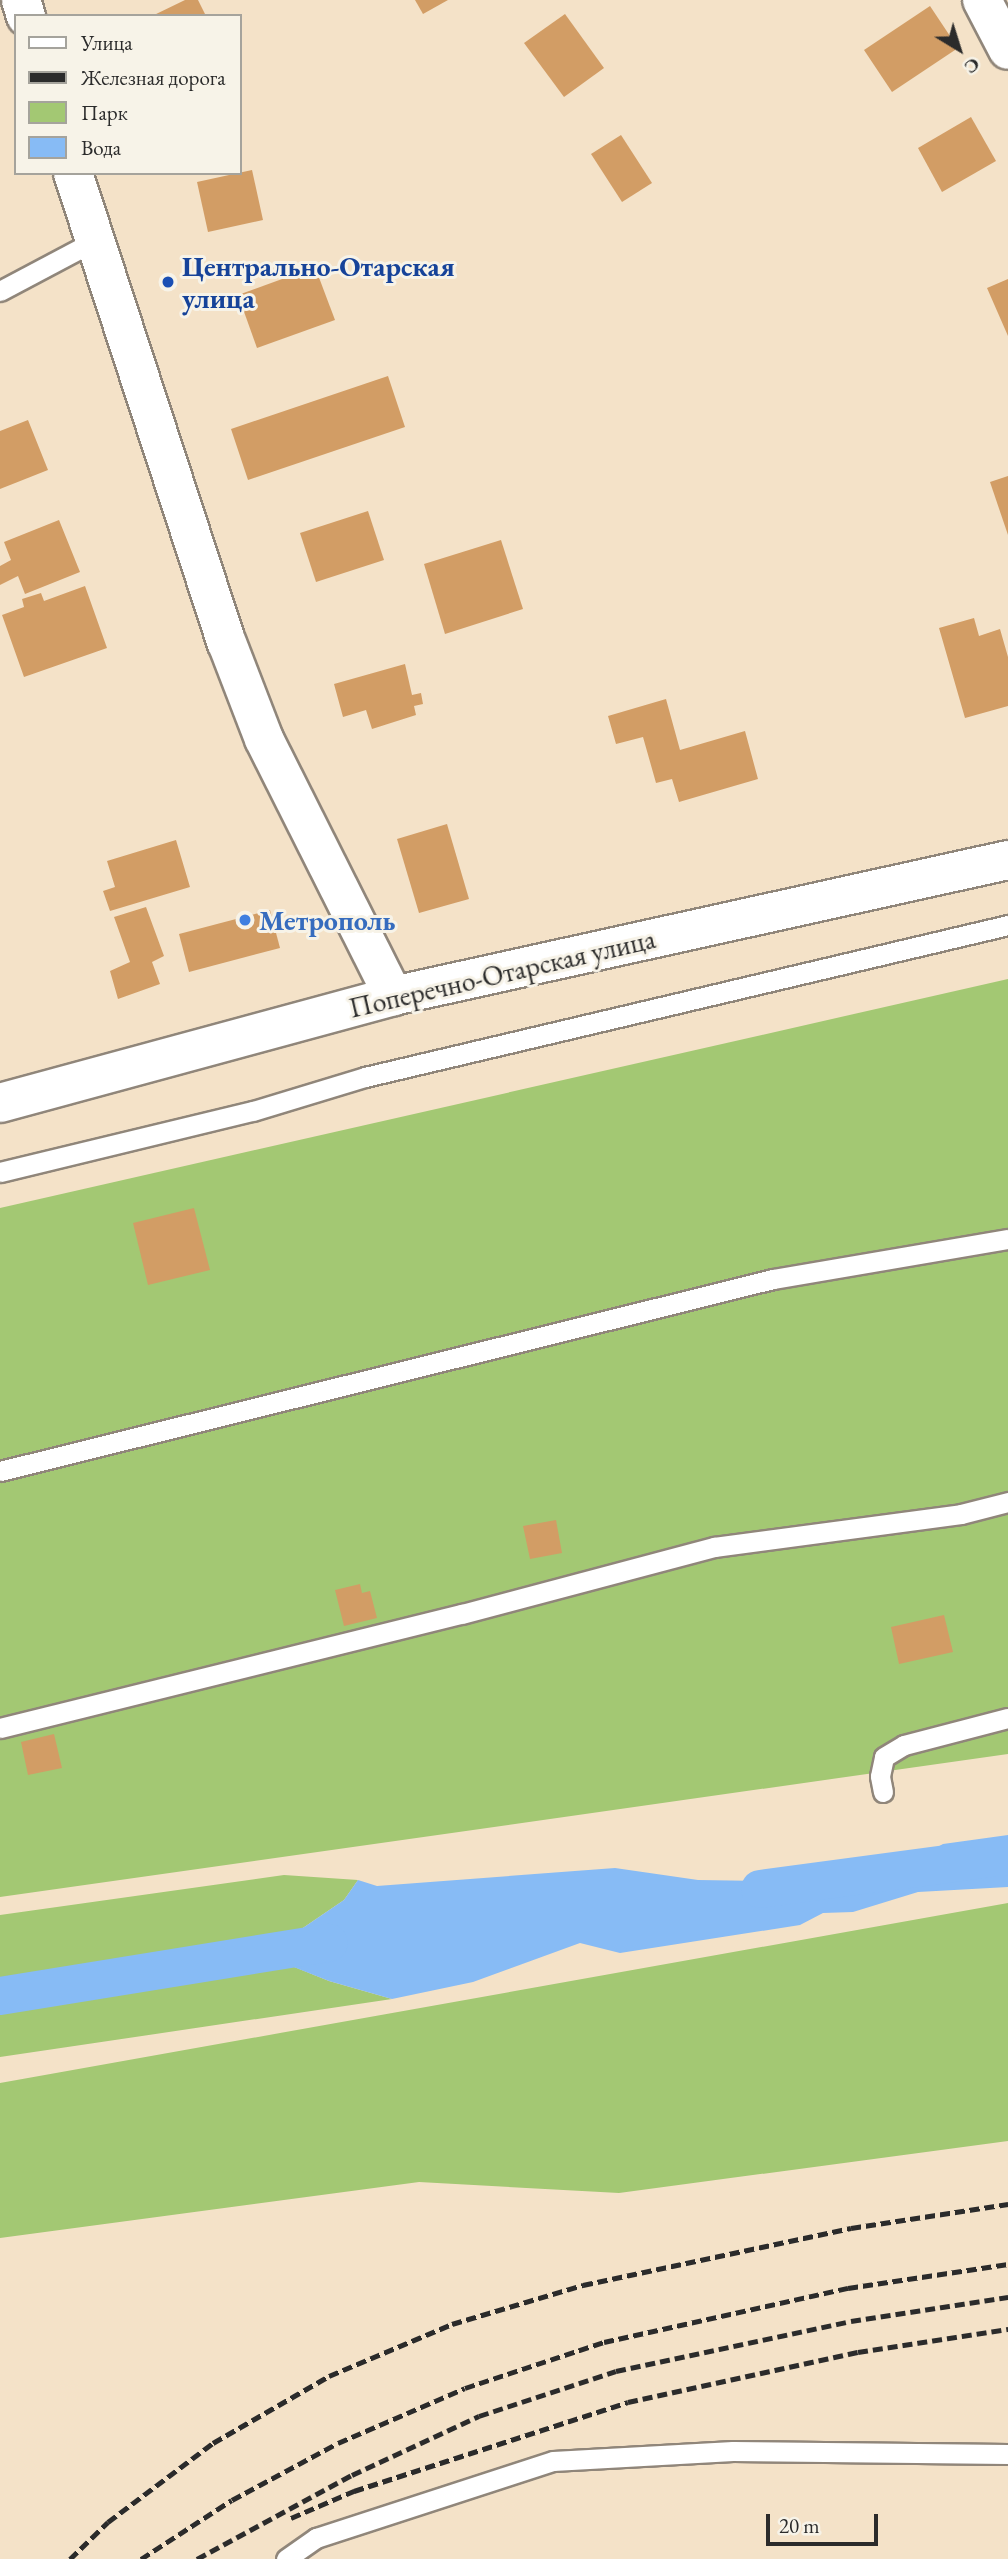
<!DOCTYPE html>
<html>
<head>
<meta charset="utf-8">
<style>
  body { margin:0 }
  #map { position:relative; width:1008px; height:2559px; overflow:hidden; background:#f4e2c8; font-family:"EB Garamond",serif }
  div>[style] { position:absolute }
  .green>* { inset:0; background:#a3c873 }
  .water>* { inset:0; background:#87bbf5 }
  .canal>* { height:38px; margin:-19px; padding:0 19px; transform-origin:19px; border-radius:19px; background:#87bbf5 }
  .building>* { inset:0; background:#d29d65 }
  .roads { filter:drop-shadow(2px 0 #90867a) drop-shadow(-2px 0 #90867a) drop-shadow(0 2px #90867a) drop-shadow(0 -2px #90867a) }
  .service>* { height:19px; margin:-9.5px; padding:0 9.5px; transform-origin:9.5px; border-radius:9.5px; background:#fff }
  .minor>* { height:38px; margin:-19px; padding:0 19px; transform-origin:19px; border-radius:19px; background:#fff }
  .tertiary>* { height:38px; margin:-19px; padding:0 19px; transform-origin:19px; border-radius:19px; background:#fff }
  .rail>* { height:5px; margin-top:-2.5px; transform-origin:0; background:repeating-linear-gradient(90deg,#2b2b2b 0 10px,transparent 0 15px) }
  .dots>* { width:19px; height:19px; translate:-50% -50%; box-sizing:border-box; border:4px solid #f7f3e8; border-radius:50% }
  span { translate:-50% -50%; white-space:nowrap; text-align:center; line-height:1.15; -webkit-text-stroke:6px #f7f3e8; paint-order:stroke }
  .transit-label { font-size:28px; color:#164399; font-weight:700 }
  .left { translate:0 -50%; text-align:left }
  .shop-label { font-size:28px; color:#366cbe; font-weight:700 }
  .street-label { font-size:28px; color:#2b2b2b }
  .legend { position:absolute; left:14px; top:14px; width:228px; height:161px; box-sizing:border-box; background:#f7f3e8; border:2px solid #a5a39c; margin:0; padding:9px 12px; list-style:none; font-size:21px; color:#2b2b2b }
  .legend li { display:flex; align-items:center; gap:14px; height:35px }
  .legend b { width:35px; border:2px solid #a5a39c }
  .north { position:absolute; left:924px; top:14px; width:70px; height:70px; -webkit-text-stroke:5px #f7f3e8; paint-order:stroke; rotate:142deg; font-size:19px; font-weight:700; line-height:28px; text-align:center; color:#2b2b2b }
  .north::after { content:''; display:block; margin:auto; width:24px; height:32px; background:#2b2b2b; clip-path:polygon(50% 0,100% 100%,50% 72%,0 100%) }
  .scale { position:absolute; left:766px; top:2514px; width:112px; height:32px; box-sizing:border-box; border:4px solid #2b2b2b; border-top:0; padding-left:9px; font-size:21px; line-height:24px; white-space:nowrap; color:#2b2b2b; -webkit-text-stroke:5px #f7f3e8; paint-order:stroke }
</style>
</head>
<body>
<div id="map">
  <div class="green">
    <i style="clip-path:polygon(1008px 979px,1008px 1754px,0 1897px,0 1208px)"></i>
    <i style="clip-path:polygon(284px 1875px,358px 1880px,344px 1900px,294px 1934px,272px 1958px,329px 1981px,392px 1999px,0 2057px,0 1915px)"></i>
    <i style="clip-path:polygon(1008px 1903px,1008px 2141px,619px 2193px,419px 2182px,0 2238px,0 2083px)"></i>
  </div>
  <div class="water">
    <i style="clip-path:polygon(1008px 1835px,1008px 1887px,918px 1892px,853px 1912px,823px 1913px,800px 1925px,620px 1953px,580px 1943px,473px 1982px,392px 1999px,329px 1981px,271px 1958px,294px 1934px,344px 1900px,358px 1880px,377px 1886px,615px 1868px,698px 1880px,842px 1882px,887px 1875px,943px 1844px)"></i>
  </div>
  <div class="canal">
    <i style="left:760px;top:1889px;width:250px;rotate:-7.6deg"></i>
    <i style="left:0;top:1996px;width:333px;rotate:-9.2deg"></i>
  </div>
  <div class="building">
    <i style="clip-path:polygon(185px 0,198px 0,206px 16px,152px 16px)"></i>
    <i style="clip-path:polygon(415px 0,448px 0,423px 14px)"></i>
    <i style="clip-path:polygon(930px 6px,958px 48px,892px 92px,864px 50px)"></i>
    <i style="clip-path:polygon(565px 14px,604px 68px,564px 97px,524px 43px)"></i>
    <i style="clip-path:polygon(971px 117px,996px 161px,942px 192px,918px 148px)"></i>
    <i style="clip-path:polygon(621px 135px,652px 183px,622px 202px,591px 154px)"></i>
    <i style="clip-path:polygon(252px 170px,263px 220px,208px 232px,197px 182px)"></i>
    <i style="clip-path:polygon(315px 267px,335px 320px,257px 348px,238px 295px)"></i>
    <i style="clip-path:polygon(1008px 279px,1008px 336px,987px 288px)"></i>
    <i style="clip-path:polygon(388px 376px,405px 427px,248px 480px,231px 429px)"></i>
    <i style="clip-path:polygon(28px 420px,48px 470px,0 489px,0 431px)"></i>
    <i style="clip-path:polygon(1008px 476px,1008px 535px,990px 482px)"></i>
    <i style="clip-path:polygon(368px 511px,384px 560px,316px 582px,300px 533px)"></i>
    <i style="clip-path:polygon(59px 520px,80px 572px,25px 594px,18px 576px,0 585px,0 566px,11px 560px,4px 542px)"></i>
    <i style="clip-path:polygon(501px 540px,523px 609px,445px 634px,424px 564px)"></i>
    <i style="clip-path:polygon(85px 586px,107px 648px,24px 677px,2px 615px,24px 607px,22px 599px,41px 593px,44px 601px)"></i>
    <i style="clip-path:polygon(974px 618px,979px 636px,1000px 629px,1008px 657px,1008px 706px,965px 718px,939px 628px)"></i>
    <i style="clip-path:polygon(405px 664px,412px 695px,421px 693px,423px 704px,414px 706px,416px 715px,372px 729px,366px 710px,343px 717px,334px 684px)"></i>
    <i style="clip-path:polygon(666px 699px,680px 750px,745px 731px,758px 779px,679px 802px,672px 779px,656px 783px,643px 737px,616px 744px,608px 716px)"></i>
    <i style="clip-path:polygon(447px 824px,469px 899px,419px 913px,397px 839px)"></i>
    <i style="clip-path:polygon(176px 840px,190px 887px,110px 911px,103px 891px,115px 887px,107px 861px)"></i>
    <i style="clip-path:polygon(146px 907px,164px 956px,152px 962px,160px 984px,118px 999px,110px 971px,130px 962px,114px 917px)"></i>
    <i style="clip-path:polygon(270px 910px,280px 948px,189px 972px,179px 934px)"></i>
    <i style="clip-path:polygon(194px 1208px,210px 1270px,148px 1285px,133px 1223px)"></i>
    <i style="clip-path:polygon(556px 1520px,562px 1553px,530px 1559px,523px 1526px)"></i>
    <i style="clip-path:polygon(360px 1584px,362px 1593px,370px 1591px,377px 1618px,344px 1626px,335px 1590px)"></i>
    <i style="clip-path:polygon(944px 1615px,953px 1652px,899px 1664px,891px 1627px)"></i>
    <i style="clip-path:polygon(54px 1734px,62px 1768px,28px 1775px,21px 1742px)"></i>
  </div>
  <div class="roads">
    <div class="service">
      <i style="left:0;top:291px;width:106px;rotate:-28deg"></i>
      <i style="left:0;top:1172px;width:260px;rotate:-13.6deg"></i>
      <i style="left:253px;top:1111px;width:117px;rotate:-16.9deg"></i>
      <i style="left:365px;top:1077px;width:661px;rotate:-13.3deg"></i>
      <i style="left:0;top:1471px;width:796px;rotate:-13.95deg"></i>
      <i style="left:773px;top:1279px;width:238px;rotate:-9.7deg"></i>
      <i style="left:0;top:1728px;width:476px;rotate:-13.9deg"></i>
      <i style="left:462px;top:1614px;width:261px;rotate:-14.9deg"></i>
      <i style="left:714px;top:1547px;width:249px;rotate:-7.6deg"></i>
      <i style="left:961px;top:1514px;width:49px;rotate:-14.3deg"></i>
      <i style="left:883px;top:1792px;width:16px;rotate:-101deg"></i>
      <i style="left:880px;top:1776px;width:19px;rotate:-78deg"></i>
      <i style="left:884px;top:1757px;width:23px;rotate:-31deg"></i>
      <i style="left:904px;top:1745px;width:107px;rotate:-14.6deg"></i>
      <i style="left:286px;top:2559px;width:37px;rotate:-35deg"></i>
      <i style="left:316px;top:2538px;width:249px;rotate:-18deg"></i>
      <i style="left:553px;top:2461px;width:180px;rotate:-3.2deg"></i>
      <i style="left:733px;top:2451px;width:275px;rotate:0.6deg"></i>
    </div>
    <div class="minor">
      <i style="left:982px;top:0;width:56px;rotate:62.5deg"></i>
      <i style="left:0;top:1103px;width:407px;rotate:-15.2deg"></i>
    </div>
    <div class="tertiary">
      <i style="left:21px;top:0;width:17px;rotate:73deg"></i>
      <i style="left:73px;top:173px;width:495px;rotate:71.9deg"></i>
      <i style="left:227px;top:643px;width:103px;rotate:68.9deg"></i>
      <i style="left:264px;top:739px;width:288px;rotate:63.3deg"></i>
      <i style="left:393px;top:996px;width:630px;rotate:-12.47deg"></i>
    </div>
  </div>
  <div class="rail">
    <i style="left:291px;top:2518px;width:69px;rotate:-23.2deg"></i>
    <i style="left:354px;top:2491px;width:288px;rotate:-18deg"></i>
    <i style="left:628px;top:2402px;width:235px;rotate:-12.3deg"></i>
    <i style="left:858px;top:2352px;width:152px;rotate:-8.7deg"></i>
    <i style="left:70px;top:2559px;width:53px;rotate:-44.2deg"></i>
    <i style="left:108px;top:2522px;width:131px;rotate:-37deg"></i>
    <i style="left:213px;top:2443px;width:134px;rotate:-30deg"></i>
    <i style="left:329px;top:2376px;width:134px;rotate:-22.9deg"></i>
    <i style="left:452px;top:2324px;width:137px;rotate:-16.6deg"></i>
    <i style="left:583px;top:2285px;width:274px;rotate:-12deg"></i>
    <i style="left:851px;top:2228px;width:159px;rotate:-8.7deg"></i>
    <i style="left:141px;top:2559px;width:108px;rotate:-33deg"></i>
    <i style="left:232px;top:2500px;width:120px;rotate:-28.3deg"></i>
    <i style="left:338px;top:2443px;width:138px;rotate:-23.4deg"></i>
    <i style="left:465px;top:2388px;width:146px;rotate:-18.3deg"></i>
    <i style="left:604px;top:2342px;width:250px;rotate:-12.5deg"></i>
    <i style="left:848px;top:2288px;width:162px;rotate:-8.5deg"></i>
    <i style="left:197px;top:2559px;width:176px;rotate:-28.5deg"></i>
    <i style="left:352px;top:2475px;width:140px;rotate:-24.9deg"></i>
    <i style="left:479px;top:2416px;width:144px;rotate:-18.2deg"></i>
    <i style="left:616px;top:2371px;width:240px;rotate:-12deg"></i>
    <i style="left:851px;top:2321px;width:159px;rotate:-8.7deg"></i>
  </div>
  <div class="dots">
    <i style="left:168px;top:282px;background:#1a4fb4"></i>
    <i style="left:245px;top:920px;background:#3f7fe0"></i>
  </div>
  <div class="transit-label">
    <span class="left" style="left:182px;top:282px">Центрально-Отарская<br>улица</span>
  </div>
  <div class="shop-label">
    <span class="left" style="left:259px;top:920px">Метрополь</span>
  </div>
  <div class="street-label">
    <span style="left:502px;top:973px;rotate:-13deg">Поперечно-Отарская улица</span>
  </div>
  <ul class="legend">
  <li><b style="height:9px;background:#fff"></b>Улица</li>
  <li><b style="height:9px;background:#2b2b2b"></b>Железная дорога</li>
  <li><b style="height:19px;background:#a3c873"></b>Парк</li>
  <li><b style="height:19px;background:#87bbf5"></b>Вода</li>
  </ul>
  <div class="north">С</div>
  <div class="scale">20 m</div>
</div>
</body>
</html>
